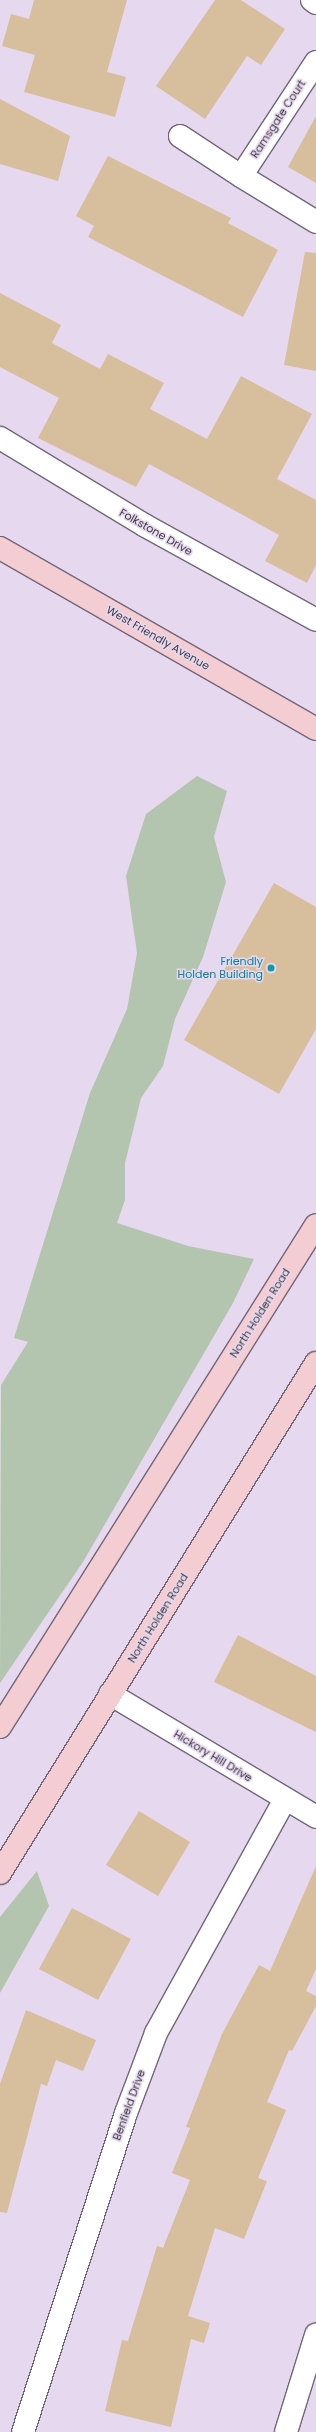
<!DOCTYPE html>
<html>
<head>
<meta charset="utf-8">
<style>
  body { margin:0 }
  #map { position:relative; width:316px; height:2432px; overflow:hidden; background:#e6d8ee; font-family:Poppins,sans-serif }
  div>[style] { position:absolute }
  .green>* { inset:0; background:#b3c5ae }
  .building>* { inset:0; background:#d7be9d }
  .roads { filter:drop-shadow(1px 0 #726679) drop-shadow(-1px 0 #726679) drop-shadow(0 1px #726679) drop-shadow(0 -1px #726679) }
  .minor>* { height:22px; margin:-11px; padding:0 11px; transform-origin:11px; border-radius:11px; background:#fff }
  .secondary>* { height:22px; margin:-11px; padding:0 11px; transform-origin:11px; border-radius:11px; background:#f3cdd1 }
  .dots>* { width:11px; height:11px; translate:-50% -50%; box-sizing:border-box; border:2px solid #e6d8ee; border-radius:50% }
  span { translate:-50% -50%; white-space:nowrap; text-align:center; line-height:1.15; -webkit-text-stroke:3px #e6d8ee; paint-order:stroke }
  .street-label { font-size:11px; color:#3f3a42 }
  .culture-label { font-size:11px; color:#0d838f }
  .right { translate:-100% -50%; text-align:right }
</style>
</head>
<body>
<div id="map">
  <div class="green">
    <i style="clip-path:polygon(197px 776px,227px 791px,214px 837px,226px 882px,203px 957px,175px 1019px,163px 1066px,141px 1098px,125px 1163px,125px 1200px,117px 1223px,188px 1246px,254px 1259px,233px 1303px,83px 1562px,0 1683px,1px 1385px,28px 1342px,14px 1338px,90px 1093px,127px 1009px,137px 953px,126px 876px,146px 814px)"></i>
    <i style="clip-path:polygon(37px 1871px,49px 1906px,0 1993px,0 1917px)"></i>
  </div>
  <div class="building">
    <i style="clip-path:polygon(34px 0,127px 0,107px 72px,126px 77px,115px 117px,24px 92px,35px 55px,2px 46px,11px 14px,29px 19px)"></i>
    <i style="clip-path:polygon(215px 0,241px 0,285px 29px,261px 65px,247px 56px,205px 119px,156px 86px)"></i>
    <i style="clip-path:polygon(0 99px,70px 136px,58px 181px,0 164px)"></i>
    <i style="clip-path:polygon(316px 116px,316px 183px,288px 167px)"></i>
    <i style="clip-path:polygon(108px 156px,231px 218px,228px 223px,278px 250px,243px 317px,88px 237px,94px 226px,76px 216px)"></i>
    <i style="clip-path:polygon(305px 252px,316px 253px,316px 371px,284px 365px)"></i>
    <i style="clip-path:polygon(0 293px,61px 325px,52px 343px,100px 369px,108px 354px,164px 383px,150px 409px,207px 439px,241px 376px,312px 414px,277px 479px,316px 500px,316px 565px,307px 583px,265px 561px,279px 535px,201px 492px,149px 464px,136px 487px,38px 438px,59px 398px,0 367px)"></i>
    <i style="clip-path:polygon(274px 883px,316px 907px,316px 1029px,279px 1094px,184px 1040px)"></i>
    <i style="clip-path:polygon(238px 1635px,316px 1676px,316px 1732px,214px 1682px)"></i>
    <i style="clip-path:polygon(139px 1811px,190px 1842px,158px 1896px,106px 1865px)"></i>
    <i style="clip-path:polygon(316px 1866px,316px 1969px,306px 1991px,316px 1996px,316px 2006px,292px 2051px,289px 2050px,267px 2102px,286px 2110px,258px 2178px,267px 2181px,244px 2239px,215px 2228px,188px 2316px,210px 2323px,204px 2343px,191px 2339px,171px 2427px,105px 2411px,122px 2340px,128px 2341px,157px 2246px,163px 2248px,190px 2180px,172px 2173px,190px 2128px,186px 2127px,222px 2034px,259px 1965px,270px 1971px)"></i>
    <i style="clip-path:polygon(72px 1908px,131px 1939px,98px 2000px,39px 1969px)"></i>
    <i style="clip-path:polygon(26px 2010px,96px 2040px,83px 2071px,56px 2060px,47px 2086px,41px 2084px,7px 2213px,0 2212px,0 2084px)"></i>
  </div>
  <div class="roads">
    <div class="minor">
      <i style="left:312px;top:0;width:5px;rotate:37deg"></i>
      <i style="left:316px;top:62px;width:136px;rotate:123.3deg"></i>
      <i style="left:241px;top:176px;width:88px;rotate:31.5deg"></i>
      <i style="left:180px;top:136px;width:73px;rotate:33.3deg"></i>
      <i style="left:0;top:438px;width:168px;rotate:31.1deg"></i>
      <i style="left:144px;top:525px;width:196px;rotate:28.9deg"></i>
      <i style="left:110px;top:1694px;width:240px;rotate:30.8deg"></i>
      <i style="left:23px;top:2432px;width:335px;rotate:-72.1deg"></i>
      <i style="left:126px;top:2113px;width:85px;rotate:-69.4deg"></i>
      <i style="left:156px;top:2033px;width:267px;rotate:-61.1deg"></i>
      <i style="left:286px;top:2432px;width:102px;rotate:-72.8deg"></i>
    </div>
    <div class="secondary">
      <i style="left:0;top:548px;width:364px;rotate:29.8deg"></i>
      <i style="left:0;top:1727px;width:593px;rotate:-57.81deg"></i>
      <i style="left:0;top:1873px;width:600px;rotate:-58.22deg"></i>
    </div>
  </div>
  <div class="dots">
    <i style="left:271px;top:968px;background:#0f9aa8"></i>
  </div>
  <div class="street-label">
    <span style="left:278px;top:119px;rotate:-57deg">Ramsgate Court</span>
    <span style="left:156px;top:532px;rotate:30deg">Folkstone Drive</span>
    <span style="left:158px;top:638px;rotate:30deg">West Friendly Avenue</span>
    <span style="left:260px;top:1313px;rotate:-58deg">North Holden Road</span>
    <span style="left:158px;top:1618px;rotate:-58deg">North Holden Road</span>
    <span style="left:213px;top:1756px;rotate:31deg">Hickory Hill Drive</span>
    <span style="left:129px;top:2105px;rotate:-70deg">Benfield Drive</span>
  </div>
  <div class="culture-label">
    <span class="right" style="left:263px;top:968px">Friendly<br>Holden Building</span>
  </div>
</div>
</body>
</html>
